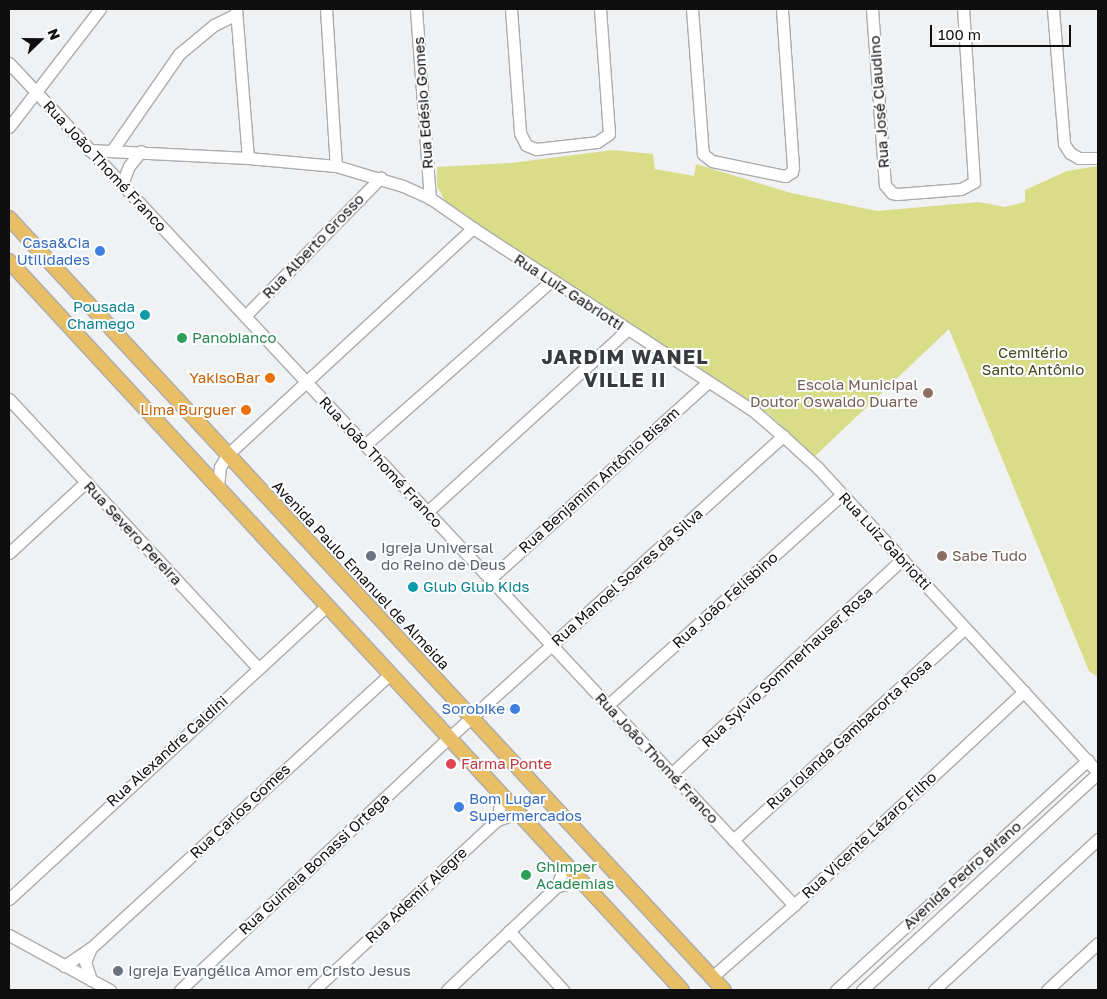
<!DOCTYPE html>
<html>
<head>
<meta charset="utf-8">
<style>
  body { margin:0 }
  #map { position:relative; width:1107px; height:999px; overflow:hidden; background:#eff1f3; font-family:"Golos Text",sans-serif }
  div>[style] { position:absolute }
  .green>* { inset:0; background:#dadd88 }
  .roads { filter:drop-shadow(1px 0 #abacae) drop-shadow(-1px 0 #abacae) drop-shadow(0 1px #abacae) drop-shadow(0 -1px #abacae) }
  .minor>* { height:11px; margin:-5.5px; padding:0 5.5px; transform-origin:5.5px; border-radius:5.5px; background:#fff }
  .major>* { height:14px; margin:-7px; padding:0 7px; transform-origin:7px; border-radius:7px; background:#e8be66 }
  .dots>* { width:14px; height:14px; translate:-50% -50%; box-sizing:border-box; border:2px solid #fdfeff; border-radius:50% }
  span { translate:-50% -50%; white-space:nowrap; text-align:center; line-height:1.15; -webkit-text-stroke:4px #fdfeff; paint-order:stroke }
  .street-label { font-size:15px; color:#0f0f10 }
  .shop-label { font-size:15px; color:#366cbe }
  .right { translate:-100% -50%; text-align:right }
  .left { translate:0 -50%; text-align:left }
  .culture-label { font-size:15px; color:#0d838f }
  .leisure-label { font-size:15px; color:#27864d }
  .park-label { font-size:15px; color:#46461c }
  .food-label { font-size:15px; color:#c56008 }
  .education-label { font-size:15px; color:#785e54 }
  .worship-label { font-size:15px; color:#5b616d }
  .health-label { font-size:15px; color:#be3a42 }
  .district-label { font-size:20px; color:#393a3c; font-weight:700; letter-spacing:1px }
  .frame { position:absolute; inset:0; border:10px solid #0f0f10; pointer-events:none }
  .north { position:absolute; left:15px; top:15px; width:50px; height:50px; -webkit-text-stroke:4px #fdfeff; paint-order:stroke; rotate:68deg; font-size:14px; font-weight:700; line-height:20px; text-align:center; color:#0f0f10 }
  .north::after { content:''; display:block; margin:auto; width:18px; height:22px; background:#0f0f10; clip-path:polygon(50% 0,100% 100%,50% 72%,0 100%) }
  .scale { position:absolute; left:930px; top:25px; width:141px; height:22px; box-sizing:border-box; border:2px solid #0f0f10; border-top:0; padding-left:6px; font-size:15px; line-height:18px; white-space:nowrap; color:#0f0f10; -webkit-text-stroke:4px #fdfeff; paint-order:stroke }
</style>
</head>
<body>
<div id="map">
  <div class="green">
    <i style="clip-path:polygon(613px 150px,653px 154px,655px 169px,694px 176px,696px 164px,791px 193px,877px 211px,979px 202px,1005px 207px,1025px 202px,1025px 190px,1067px 171px,1098px 166px,1098px 677px,1089px 671px,949px 329px,814px 457px,769px 414px,448px 207px,437px 186px,437px 167px,511px 163px)"></i>
  </div>
  <div class="roads">
    <div class="minor">
      <i style="left:236px;top:9px;width:149px;rotate:85.4deg"></i>
      <i style="left:326px;top:9px;width:157px;rotate:86.4deg"></i>
      <i style="left:416px;top:9px;width:190px;rotate:85.8deg"></i>
      <i style="left:511px;top:9px;width:124px;rotate:85.8deg"></i>
      <i style="left:520px;top:133px;width:13px;rotate:63deg"></i>
      <i style="left:526px;top:145px;width:11px;rotate:22deg"></i>
      <i style="left:536px;top:149px;width:61px;rotate:-6.5deg"></i>
      <i style="left:597px;top:142px;width:14px;rotate:-34deg"></i>
      <i style="left:609px;top:134px;width:125px;rotate:-94.1deg"></i>
      <i style="left:692px;top:9px;width:145px;rotate:85.7deg"></i>
      <i style="left:703px;top:154px;width:11px;rotate:38deg"></i>
      <i style="left:712px;top:161px;width:75px;rotate:11.6deg"></i>
      <i style="left:785px;top:176px;width:8px;rotate:-30deg"></i>
      <i style="left:792px;top:172px;width:5px;rotate:-79deg"></i>
      <i style="left:793px;top:167px;width:158px;rotate:-94deg"></i>
      <i style="left:872px;top:9px;width:176px;rotate:85.8deg"></i>
      <i style="left:885px;top:185px;width:11px;rotate:49deg"></i>
      <i style="left:892px;top:193px;width:5px;rotate:11deg"></i>
      <i style="left:897px;top:194px;width:64px;rotate:-4.5deg"></i>
      <i style="left:961px;top:189px;width:15px;rotate:-28deg"></i>
      <i style="left:974px;top:182px;width:173px;rotate:-93.6deg"></i>
      <i style="left:1053px;top:9px;width:135px;rotate:85.3deg"></i>
      <i style="left:1064px;top:144px;width:11px;rotate:56deg"></i>
      <i style="left:1070px;top:153px;width:10px;rotate:29deg"></i>
      <i style="left:1079px;top:158px;width:19px"></i>
      <i style="left:9px;top:63px;width:1151px;rotate:47.01deg"></i>
      <i style="left:9px;top:127px;width:149px;rotate:-52.4deg"></i>
      <i style="left:113px;top:149px;width:116px;rotate:-55.2deg"></i>
      <i style="left:179px;top:54px;width:45px;rotate:-39.6deg"></i>
      <i style="left:214px;top:25px;width:25px;rotate:-26deg"></i>
      <i style="left:89px;top:150px;width:159px;rotate:2.9deg"></i>
      <i style="left:248px;top:158px;width:88px;rotate:5.2deg"></i>
      <i style="left:336px;top:166px;width:70px;rotate:16.6deg"></i>
      <i style="left:403px;top:186px;width:30px;rotate:24deg"></i>
      <i style="left:430px;top:198px;width:52px;rotate:34.9deg"></i>
      <i style="left:122px;top:184px;width:19px;rotate:-69deg"></i>
      <i style="left:129px;top:166px;width:19px;rotate:-51deg"></i>
      <i style="left:245px;top:316px;width:194px;rotate:-45.6deg"></i>
      <i style="left:9px;top:399px;width:367px;rotate:47.2deg"></i>
      <i style="left:365px;top:445px;width:248px;rotate:-41.4deg"></i>
      <i style="left:218px;top:488px;width:21px;rotate:-85deg"></i>
      <i style="left:220px;top:467px;width:14px;rotate:-60deg"></i>
      <i style="left:227px;top:455px;width:335px;rotate:-42.7deg"></i>
      <i style="left:473px;top:228px;width:337px;rotate:33.1deg"></i>
      <i style="left:755px;top:412px;width:37px;rotate:41deg"></i>
      <i style="left:783px;top:436px;width:47px;rotate:42.4deg"></i>
      <i style="left:818px;top:468px;width:413px;rotate:47.4deg"></i>
      <i style="left:427px;top:512px;width:270px;rotate:-42.3deg"></i>
      <i style="left:9px;top:553px;width:105px;rotate:-42.7deg"></i>
      <i style="left:490px;top:579px;width:294px;rotate:-42.1deg"></i>
      <i style="left:608px;top:705px;width:315px;rotate:-42deg"></i>
      <i style="left:671px;top:774px;width:316px;rotate:-42.9deg"></i>
      <i style="left:502px;top:796px;width:25px;rotate:102deg"></i>
      <i style="left:497px;top:820px;width:21px;rotate:-19deg"></i>
      <i style="left:733px;top:840px;width:314px;rotate:-42.4deg"></i>
      <i style="left:565px;top:864px;width:23px;rotate:110deg"></i>
      <i style="left:557px;top:886px;width:25px;rotate:-12deg"></i>
      <i style="left:9px;top:899px;width:432px;rotate:-42.7deg"></i>
      <i style="left:509px;top:931px;width:80px;rotate:47.5deg"></i>
      <i style="left:9px;top:935px;width:115px;rotate:28.6deg"></i>
      <i style="left:64px;top:966px;width:32px;rotate:-34deg"></i>
      <i style="left:91px;top:948px;width:406px;rotate:-42.5deg"></i>
      <i style="left:712px;top:977px;width:109px;rotate:-41.3deg"></i>
      <i style="left:794px;top:905px;width:314px;rotate:-42.9deg"></i>
      <i style="left:91px;top:980px;width:19px;rotate:-108deg"></i>
      <i style="left:85px;top:962px;width:15px;rotate:-67deg"></i>
      <i style="left:180px;top:990px;width:359px;rotate:-43.2deg"></i>
      <i style="left:442px;top:744px;width:460px;rotate:-42.1deg"></i>
      <i style="left:314px;top:990px;width:250px;rotate:-42.9deg"></i>
      <i style="left:447px;top:990px;width:151px;rotate:-43.4deg"></i>
      <i style="left:836px;top:990px;width:341px;rotate:-42.4deg"></i>
      <i style="left:862px;top:990px;width:321px;rotate:-42.6deg"></i>
      <i style="left:934px;top:990px;width:223px;rotate:-42.6deg"></i>
      <i style="left:1047px;top:990px;width:69px;rotate:-42.7deg"></i>
    </div>
    <div class="major">
      <i style="left:9px;top:218px;width:1052px;rotate:47.2deg"></i>
      <i style="left:9px;top:261px;width:992px;rotate:47.29deg"></i>
    </div>
  </div>
  <div class="dots">
    <i style="left:100px;top:251px;background:#3f7fe0"></i>
    <i style="left:145px;top:315px;background:#0f9aa8"></i>
    <i style="left:182px;top:338px;background:#2e9e5b"></i>
    <i style="left:270px;top:378px;background:#e8710a"></i>
    <i style="left:928px;top:393px;background:#8d6e63"></i>
    <i style="left:246px;top:410px;background:#e8710a"></i>
    <i style="left:371px;top:556px;background:#6b7280"></i>
    <i style="left:942px;top:556px;background:#8d6e63"></i>
    <i style="left:413px;top:587px;background:#0f9aa8"></i>
    <i style="left:515px;top:709px;background:#3f7fe0"></i>
    <i style="left:451px;top:764px;background:#e0444e"></i>
    <i style="left:459px;top:807px;background:#3f7fe0"></i>
    <i style="left:526px;top:875px;background:#2e9e5b"></i>
    <i style="left:118px;top:971px;background:#6b7280"></i>
  </div>
  <div class="street-label">
    <span style="left:879px;top:102px;rotate:-94deg">Rua José Claudino</span>
    <span style="left:423px;top:103px;rotate:-94deg">Rua Edésio Gomes</span>
    <span style="left:105px;top:166px;rotate:47deg">Rua João Thomé Franco</span>
    <span style="left:313px;top:246px;rotate:-46deg">Rua Alberto Grosso</span>
    <span style="left:569px;top:292px;rotate:33deg">Rua Luiz Gabriotti</span>
    <span style="left:381px;top:462px;rotate:47deg">Rua João Thomé Franco</span>
    <span style="left:599px;top:480px;rotate:-42deg">Rua Benjamim Antônio Bisam</span>
    <span style="left:133px;top:533px;rotate:47deg">Rua Severo Pereira</span>
    <span style="left:885px;top:541px;rotate:47deg">Rua Luiz Gabriotti</span>
    <span style="left:361px;top:575px;rotate:47deg">Avenida Paulo Emanuel de Almeida</span>
    <span style="left:627px;top:577px;rotate:-42deg">Rua Manoel Soares da Silva</span>
    <span style="left:725px;top:600px;rotate:-42deg">Rua João Felisbino</span>
    <span style="left:787px;top:667px;rotate:-43deg">Rua Sylvio Sommerhauser Rosa</span>
    <span style="left:849px;top:734px;rotate:-42deg">Rua Iolanda Gambacorta Rosa</span>
    <span style="left:167px;top:751px;rotate:-42deg">Rua Alexandre Caldini</span>
    <span style="left:657px;top:758px;rotate:47deg">Rua João Thomé Franco</span>
    <span style="left:240px;top:811px;rotate:-43deg">Rua Carlos Gomes</span>
    <span style="left:869px;top:835px;rotate:-43deg">Rua Vicente Lázaro Filho</span>
    <span style="left:314px;top:864px;rotate:-43deg">Rua Guineia Bonassi Ortega</span>
    <span style="left:962px;top:875px;rotate:-42deg">Avenida Pedro Bifano</span>
    <span style="left:416px;top:895px;rotate:-43deg">Rua Ademir Alegre</span>
  </div>
  <div class="shop-label">
    <span class="right" style="left:90px;top:251px">Casa&amp;Cia<br>Utilidades</span>
    <span class="right" style="left:505px;top:709px">Sorobike</span>
    <span class="left" style="left:469px;top:807px">Bom Lugar<br>Supermercados</span>
  </div>
  <div class="culture-label">
    <span class="right" style="left:135px;top:315px">Pousada<br>Chamego</span>
    <span class="left" style="left:423px;top:587px">Glub Glub Kids</span>
  </div>
  <div class="leisure-label">
    <span class="left" style="left:192px;top:338px">Panobianco</span>
    <span class="left" style="left:536px;top:875px">Ghimper<br>Academias</span>
  </div>
  <div class="park-label">
    <span style="left:1033px;top:361px">Cemitério<br>Santo Antônio</span>
  </div>
  <div class="food-label">
    <span class="right" style="left:260px;top:378px">YakisoBar</span>
    <span class="right" style="left:236px;top:410px">Lima Burguer</span>
  </div>
  <div class="education-label">
    <span class="right" style="left:918px;top:393px">Escola Municipal<br>Doutor Oswaldo Duarte</span>
    <span class="left" style="left:952px;top:556px">Sabe Tudo</span>
  </div>
  <div class="worship-label">
    <span class="left" style="left:381px;top:556px">Igreja Universal<br>do Reino de Deus</span>
    <span class="left" style="left:128px;top:971px">Igreja Evangélica Amor em Cristo Jesus</span>
  </div>
  <div class="health-label">
    <span class="left" style="left:461px;top:764px">Farma Ponte</span>
  </div>
  <div class="district-label">
    <span style="left:625px;top:368px">JARDIM WANEL<br>VILLE II</span>
  </div>
  <div class="frame"></div>
  <div class="north">N</div>
  <div class="scale">100 m</div>
</div>
</body>
</html>
